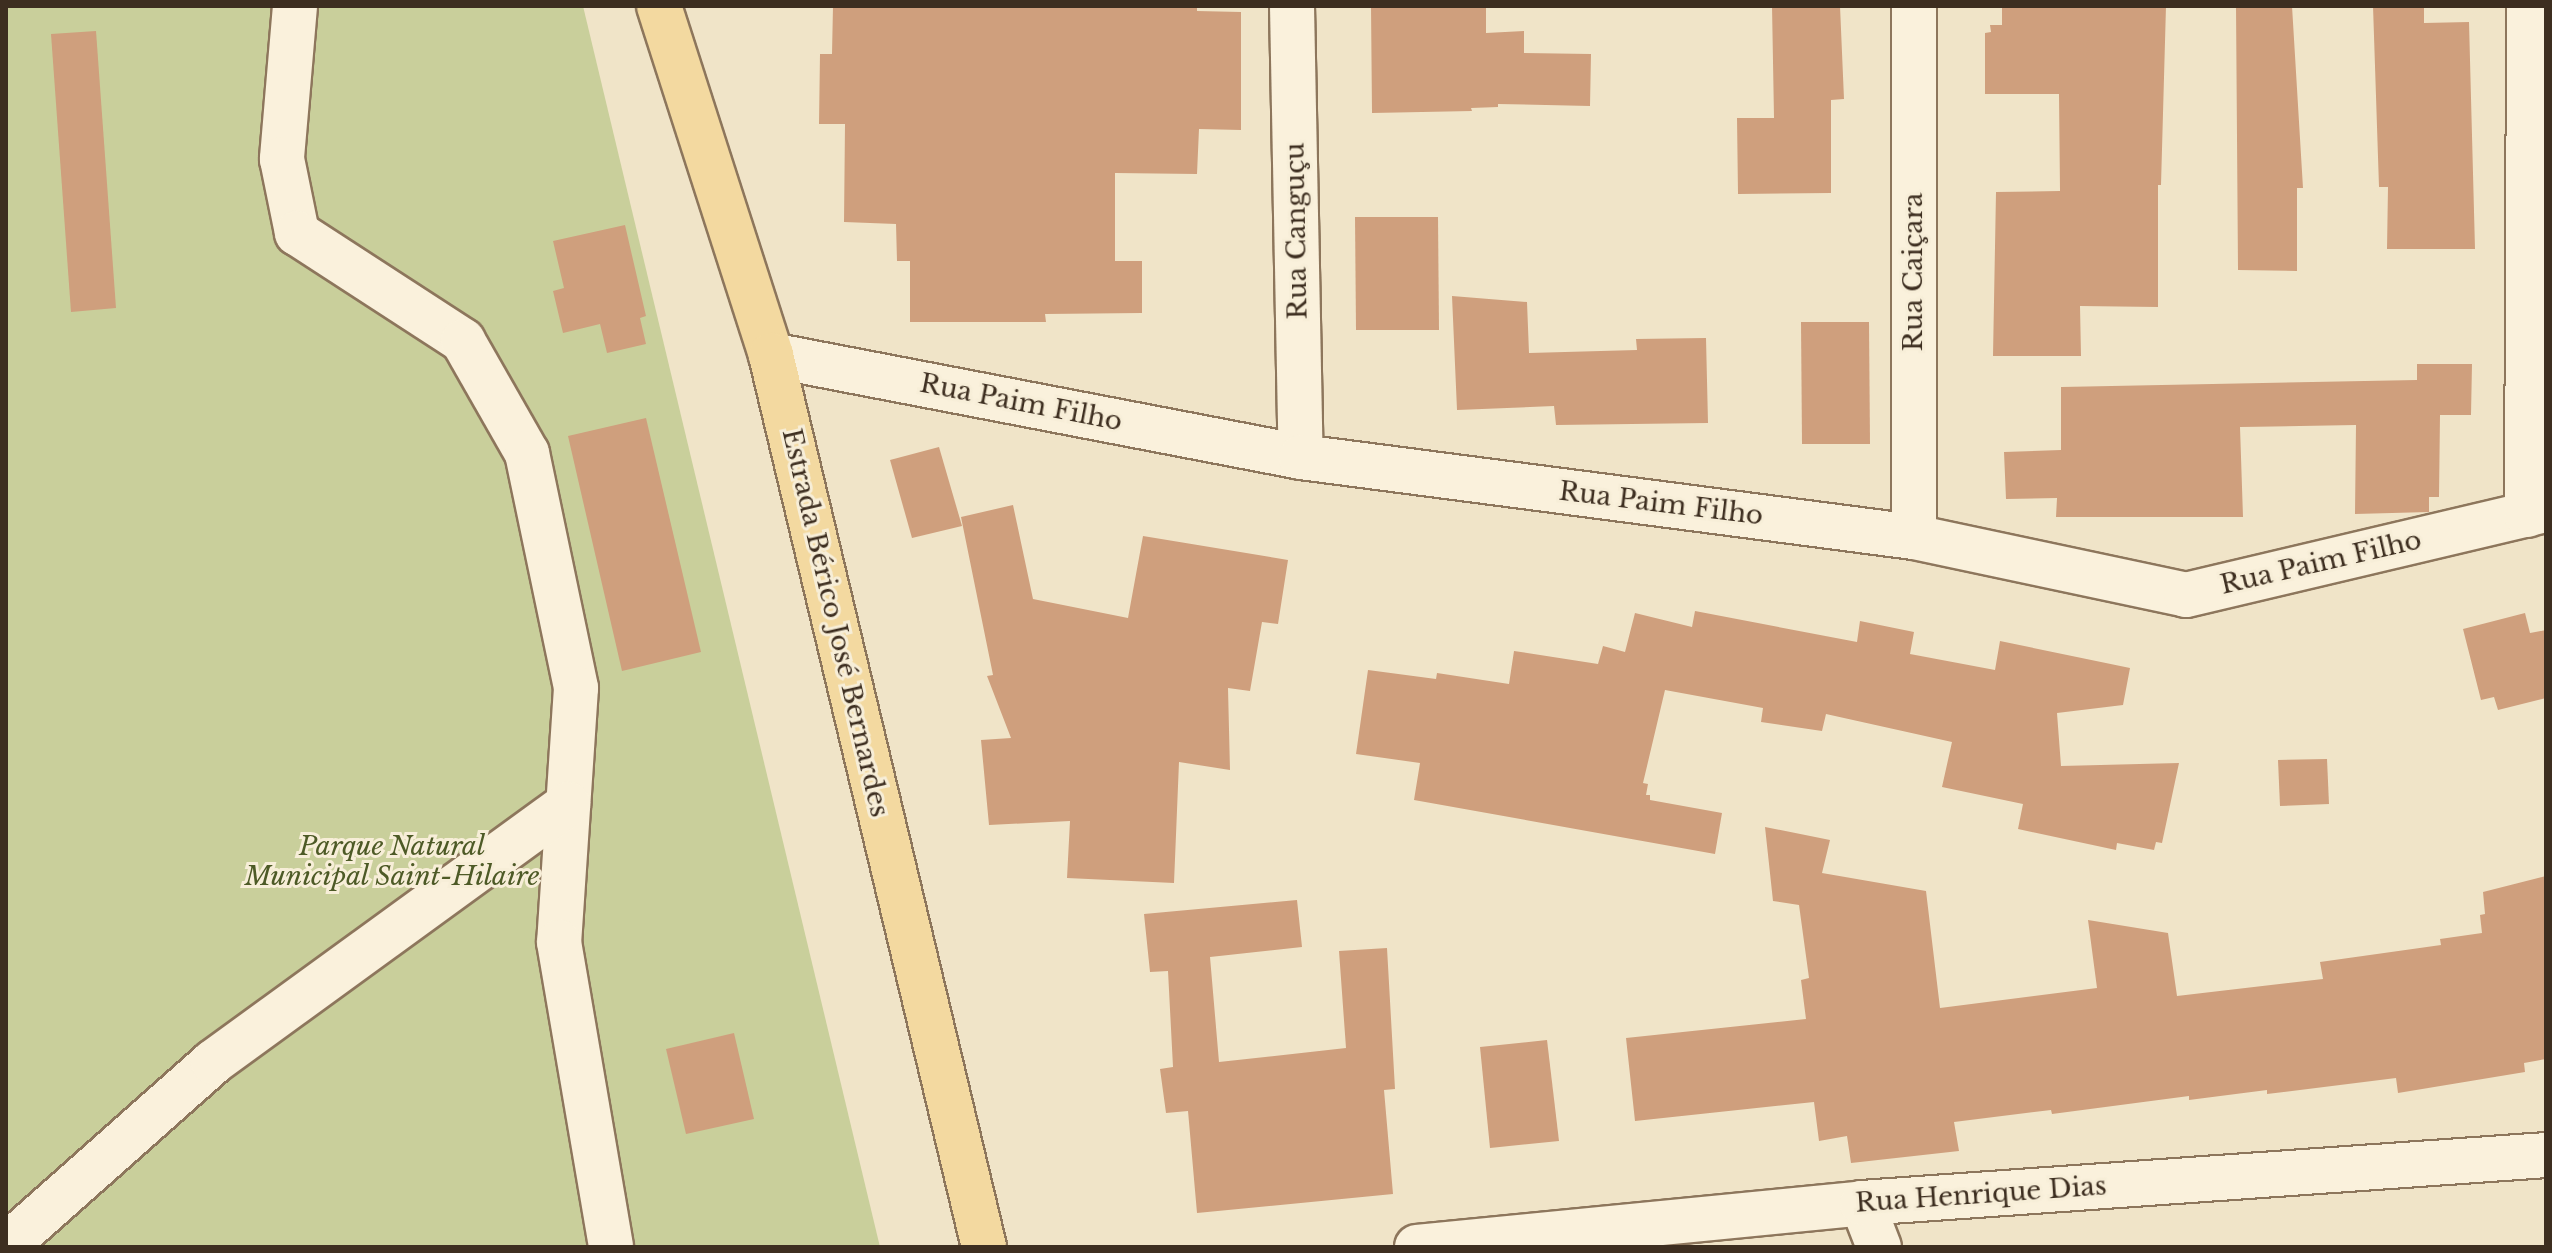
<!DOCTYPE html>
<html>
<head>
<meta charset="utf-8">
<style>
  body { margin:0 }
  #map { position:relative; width:2552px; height:1253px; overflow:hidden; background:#f0e4c8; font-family:"Libre Baskerville",serif }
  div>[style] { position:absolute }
  .green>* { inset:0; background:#c9cf9b }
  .building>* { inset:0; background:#cf9f7d }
  .roads { filter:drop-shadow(2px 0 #8d765c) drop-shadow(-2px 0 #8d765c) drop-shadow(0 2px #8d765c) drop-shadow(0 -2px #8d765c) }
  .minor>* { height:44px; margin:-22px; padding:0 22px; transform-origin:22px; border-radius:22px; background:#faf1dc }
  .major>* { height:44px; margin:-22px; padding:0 22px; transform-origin:22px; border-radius:22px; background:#f3d9a0 }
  span { translate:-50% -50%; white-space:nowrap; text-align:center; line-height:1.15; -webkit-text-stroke:6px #f7eed8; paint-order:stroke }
  .street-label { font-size:26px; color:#3d2e20 }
  .park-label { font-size:26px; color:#4d5a26; font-style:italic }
  .frame { position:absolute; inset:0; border:8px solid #3d2e20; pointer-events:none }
</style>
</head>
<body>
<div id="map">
  <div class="green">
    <i style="clip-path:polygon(6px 6px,583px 6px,880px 1247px,6px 1247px)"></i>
  </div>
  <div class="building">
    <i style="clip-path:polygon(833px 6px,1197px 6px,1197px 11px,1241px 12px,1241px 130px,1199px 129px,1197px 174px,1115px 173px,1115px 261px,1142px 261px,1142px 313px,1045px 314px,1046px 322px,910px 322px,910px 261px,897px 261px,896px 224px,844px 222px,845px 124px,819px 124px,820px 54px,832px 54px)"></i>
    <i style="clip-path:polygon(1371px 6px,1486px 6px,1486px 33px,1524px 31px,1524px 53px,1591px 54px,1590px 106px,1498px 104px,1498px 107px,1471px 108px,1472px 111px,1372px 113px)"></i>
    <i style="clip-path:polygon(1772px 6px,1840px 6px,1844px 99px,1831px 100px,1831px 193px,1738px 194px,1737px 118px,1774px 118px)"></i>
    <i style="clip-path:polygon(2002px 6px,2166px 6px,2161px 185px,2158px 185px,2158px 307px,2080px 306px,2081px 356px,1993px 356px,1996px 192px,2060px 191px,2059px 94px,1985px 94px,1985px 33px,1991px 32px,1990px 25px,2002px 25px)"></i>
    <i style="clip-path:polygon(2236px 6px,2292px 6px,2303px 188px,2297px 188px,2297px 271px,2238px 270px)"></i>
    <i style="clip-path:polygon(2373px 6px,2424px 6px,2424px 23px,2469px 22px,2475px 249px,2387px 249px,2388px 187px,2379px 187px)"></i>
    <i style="clip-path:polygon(96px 31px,116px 308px,71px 312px,51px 34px)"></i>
    <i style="clip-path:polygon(1355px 217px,1438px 217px,1439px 330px,1356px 330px)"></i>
    <i style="clip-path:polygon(625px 225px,646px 316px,640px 318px,646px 344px,607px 353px,600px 324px,563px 333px,553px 291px,564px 288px,553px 241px)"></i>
    <i style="clip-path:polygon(1452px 296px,1527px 302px,1529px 353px,1637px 350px,1636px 339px,1706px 338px,1708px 423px,1556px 425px,1554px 406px,1457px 410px)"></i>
    <i style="clip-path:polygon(1801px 322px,1869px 322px,1870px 444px,1802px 444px)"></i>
    <i style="clip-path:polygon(2417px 364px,2472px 364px,2471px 415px,2440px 415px,2439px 497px,2429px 497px,2429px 512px,2355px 514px,2356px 425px,2240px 427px,2243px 517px,2056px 517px,2057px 498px,2006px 499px,2004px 452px,2061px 450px,2061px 387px,2417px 380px)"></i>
    <i style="clip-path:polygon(646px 418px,701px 652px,622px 671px,568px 436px)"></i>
    <i style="clip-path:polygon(939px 447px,962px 526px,912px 538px,890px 460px)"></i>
    <i style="clip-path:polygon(1013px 505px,1033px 599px,1128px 618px,1143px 536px,1288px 560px,1278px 624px,1262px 622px,1250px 691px,1228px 688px,1230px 770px,1179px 762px,1174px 883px,1067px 878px,1070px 821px,989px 825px,981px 740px,1011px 738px,987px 676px,993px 675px,961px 517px)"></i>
    <i style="clip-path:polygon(1695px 611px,1857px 642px,1860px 621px,1914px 632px,1910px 654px,1995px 670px,2000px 641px,2130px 668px,2123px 705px,2057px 713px,2061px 766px,2179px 763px,2162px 843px,2156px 842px,2154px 850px,2117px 843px,2116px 850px,2018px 829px,2023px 804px,1942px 787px,1952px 742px,1826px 714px,1822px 731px,1761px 722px,1763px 708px,1665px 690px,1643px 783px,1648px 784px,1646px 795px,1650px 795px,1650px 800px,1722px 813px,1715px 854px,1414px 800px,1420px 763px,1356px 754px,1368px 670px,1436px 679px,1437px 673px,1509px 684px,1514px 651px,1598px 664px,1603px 646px,1625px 652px,1635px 613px,1692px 627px)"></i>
    <i style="clip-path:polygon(2525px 613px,2530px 633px,2546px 630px,2546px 698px,2498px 710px,2494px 697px,2481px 700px,2463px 629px)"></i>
    <i style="clip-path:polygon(2327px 759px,2329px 804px,2280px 806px,2278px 760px)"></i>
    <i style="clip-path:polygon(1765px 827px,1830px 840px,1822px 873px,1926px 891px,1940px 1008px,2097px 988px,2088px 920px,2168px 933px,2177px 996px,2323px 979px,2320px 962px,2441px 945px,2440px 939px,2482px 933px,2480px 915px,2485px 914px,2483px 892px,2546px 876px,2546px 1059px,2524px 1063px,2525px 1072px,2398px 1093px,2396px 1078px,2267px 1094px,2267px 1090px,2189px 1100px,2189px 1096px,2052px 1114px,2051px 1110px,1954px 1122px,1959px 1151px,1851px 1163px,1847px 1136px,1819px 1141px,1814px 1102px,1635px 1121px,1626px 1038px,1806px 1019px,1801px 980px,1809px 978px,1799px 905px,1773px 901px)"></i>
    <i style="clip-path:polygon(1297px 900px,1302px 947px,1210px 957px,1219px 1062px,1346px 1048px,1339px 951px,1387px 948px,1395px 1089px,1384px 1090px,1393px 1194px,1197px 1213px,1188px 1111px,1166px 1113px,1160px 1069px,1173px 1067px,1168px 971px,1150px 972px,1144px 914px)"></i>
    <i style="clip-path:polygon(734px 1033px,754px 1119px,686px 1134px,666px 1049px)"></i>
    <i style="clip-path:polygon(1547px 1040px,1559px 1141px,1490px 1148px,1480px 1047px)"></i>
  </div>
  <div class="roads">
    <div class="minor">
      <i style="left:295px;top:6px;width:154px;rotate:94.9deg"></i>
      <i style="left:282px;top:159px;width:76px;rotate:78.5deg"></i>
      <i style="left:297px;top:233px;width:198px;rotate:33deg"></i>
      <i style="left:463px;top:341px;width:129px;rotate:60.3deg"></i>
      <i style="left:527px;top:453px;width:240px;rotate:78.2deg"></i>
      <i style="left:576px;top:688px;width:255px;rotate:93.8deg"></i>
      <i style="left:559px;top:942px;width:309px;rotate:80.3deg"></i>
      <i style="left:1292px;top:6px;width:451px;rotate:88.9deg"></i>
      <i style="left:1914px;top:6px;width:531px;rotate:90deg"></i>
      <i style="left:771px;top:355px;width:540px;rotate:10.89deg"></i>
      <i style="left:1301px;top:457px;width:618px;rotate:7.44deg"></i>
      <i style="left:1914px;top:537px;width:278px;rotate:12deg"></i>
      <i style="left:2186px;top:595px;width:370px;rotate:-13.3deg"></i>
      <i style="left:2527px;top:515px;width:509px;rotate:-89.77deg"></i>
      <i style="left:1862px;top:1203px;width:47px;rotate:68.9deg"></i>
      <i style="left:6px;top:1246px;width:277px;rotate:-41.6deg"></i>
      <i style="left:213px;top:1062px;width:439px;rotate:-36deg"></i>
      <i style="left:1417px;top:1247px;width:447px;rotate:-5.6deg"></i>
      <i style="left:1862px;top:1203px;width:686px;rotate:-4.01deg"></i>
    </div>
    <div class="major">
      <i style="left:659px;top:6px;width:367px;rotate:72.2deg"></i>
      <i style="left:771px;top:355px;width:917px;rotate:76.57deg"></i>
    </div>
  </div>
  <div class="street-label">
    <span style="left:1297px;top:231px;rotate:-91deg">Rua Canguçu</span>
    <span style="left:1914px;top:272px;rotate:-90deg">Rua Caiçara</span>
    <span style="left:1021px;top:403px;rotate:11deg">Rua Paim Filho</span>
    <span style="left:1661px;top:504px;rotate:7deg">Rua Paim Filho</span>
    <span style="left:2321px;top:563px;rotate:-13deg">Rua Paim Filho</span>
    <span style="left:835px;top:623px;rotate:77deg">Estrada Bérico José Bernardes</span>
    <span style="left:1981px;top:1195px;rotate:-4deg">Rua Henrique Dias</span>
  </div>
  <div class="park-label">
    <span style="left:392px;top:862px">Parque Natural<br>Municipal Saint-Hilaire</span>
  </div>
  <div class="frame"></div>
</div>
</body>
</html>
